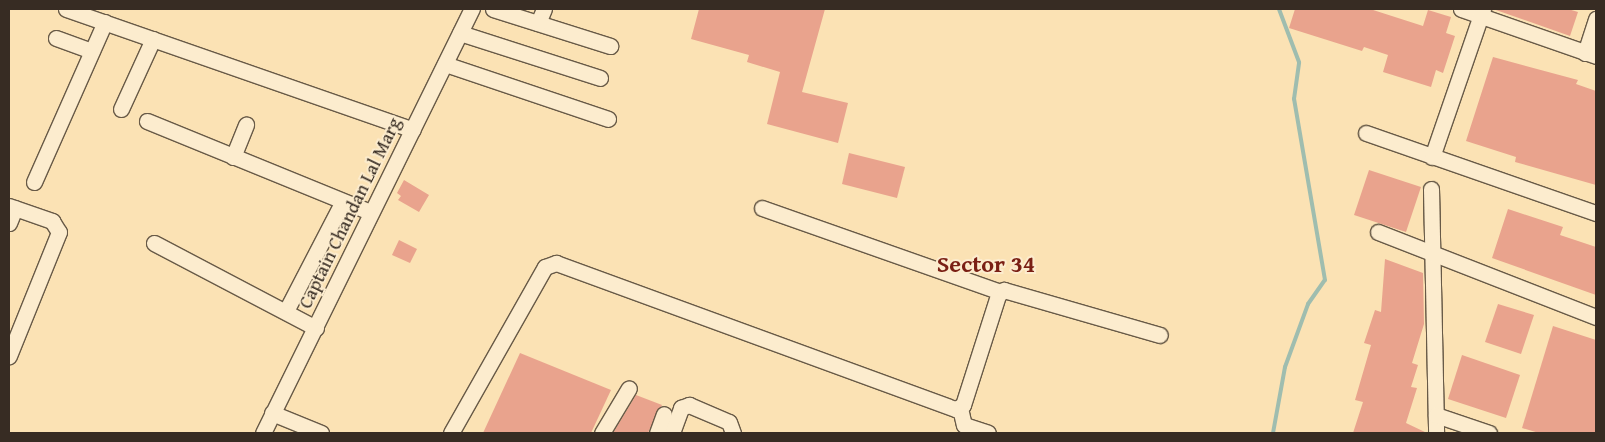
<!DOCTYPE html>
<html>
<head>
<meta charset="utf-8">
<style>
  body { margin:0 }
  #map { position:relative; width:1605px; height:442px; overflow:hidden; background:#fbe2b4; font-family:"Gentium Book Plus",serif }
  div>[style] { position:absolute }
  .stream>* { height:4px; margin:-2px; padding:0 2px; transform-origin:2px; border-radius:2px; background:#9fbdaf }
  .building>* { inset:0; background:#e9a38d }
  .roads { filter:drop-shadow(1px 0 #685a47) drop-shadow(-1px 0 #685a47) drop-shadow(0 1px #685a47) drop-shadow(0 -1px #685a47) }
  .minor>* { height:15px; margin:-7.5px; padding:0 7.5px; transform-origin:7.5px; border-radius:7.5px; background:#fcecce }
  span { translate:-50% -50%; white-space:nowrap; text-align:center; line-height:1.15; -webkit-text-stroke:4px #fcecce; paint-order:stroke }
  .street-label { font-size:19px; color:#372c23 }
  .district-label { font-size:24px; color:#7a1f14; font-weight:700 }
  .frame { position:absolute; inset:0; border:10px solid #372c23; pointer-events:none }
</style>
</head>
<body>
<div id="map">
  <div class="stream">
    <i style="left:1273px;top:433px;width:67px;rotate:-79.7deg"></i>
    <i style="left:1285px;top:367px;width:67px;rotate:-69.9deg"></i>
    <i style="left:1308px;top:304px;width:29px;rotate:-55deg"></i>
    <i style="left:1325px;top:280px;width:184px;rotate:-99.7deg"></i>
    <i style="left:1294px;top:99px;width:37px;rotate:-82deg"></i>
    <i style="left:1299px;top:62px;width:57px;rotate:-110.7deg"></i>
  </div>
  <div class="building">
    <i style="clip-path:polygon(699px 9px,825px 9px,802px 92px,848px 103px,838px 143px,767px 124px,780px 72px,747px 62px,749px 55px,691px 39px)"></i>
    <i style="clip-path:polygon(1295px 9px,1370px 9px,1423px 26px,1428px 10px,1451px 17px,1446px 33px,1455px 36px,1443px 73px,1436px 70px,1431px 87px,1383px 72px,1388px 55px,1364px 47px,1362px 51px,1289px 28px)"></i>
    <i style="clip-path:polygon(1493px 9px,1568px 9px,1578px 12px,1570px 36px)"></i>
    <i style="clip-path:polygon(1493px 57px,1578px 80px,1576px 84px,1596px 91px,1596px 185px,1515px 162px,1516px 157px,1466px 141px)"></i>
    <i style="clip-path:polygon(849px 153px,905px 167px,897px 198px,842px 184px)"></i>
    <i style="clip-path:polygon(1369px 170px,1421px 187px,1406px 232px,1354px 215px)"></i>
    <i style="clip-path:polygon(404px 180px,429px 195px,419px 212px,398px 200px,401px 196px,397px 193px)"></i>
    <i style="clip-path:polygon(1508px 209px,1563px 227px,1560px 235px,1596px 247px,1596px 295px,1492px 258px)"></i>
    <i style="clip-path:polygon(399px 240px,417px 249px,410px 263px,392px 255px)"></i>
    <i style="clip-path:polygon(1385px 259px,1423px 273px,1424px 324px,1412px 363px,1418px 365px,1411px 387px,1417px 388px,1406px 423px,1427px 433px,1353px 433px,1363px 402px,1355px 400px,1371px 345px,1364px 343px,1375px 310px,1381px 312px)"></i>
    <i style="clip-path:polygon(1498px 304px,1534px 315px,1521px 354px,1485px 342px)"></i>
    <i style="clip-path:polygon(1553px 326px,1596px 340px,1596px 433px,1539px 433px,1522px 428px)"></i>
    <i style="clip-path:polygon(520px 353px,611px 390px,591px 433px,483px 433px)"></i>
    <i style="clip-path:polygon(1462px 355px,1520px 375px,1506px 418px,1448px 399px)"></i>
    <i style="clip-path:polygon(636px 395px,662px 405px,648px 433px,613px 433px)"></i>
  </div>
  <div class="roads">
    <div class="minor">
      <i style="left:66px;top:9px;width:367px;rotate:19.2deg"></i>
      <i style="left:493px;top:9px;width:123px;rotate:17.5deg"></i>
      <i style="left:1461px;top:9px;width:143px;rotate:19.2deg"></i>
      <i style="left:538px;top:23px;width:15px;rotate:-67deg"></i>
      <i style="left:460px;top:33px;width:147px;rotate:17.8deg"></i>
      <i style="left:56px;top:38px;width:38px;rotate:20deg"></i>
      <i style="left:1585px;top:53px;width:36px;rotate:-72deg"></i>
      <i style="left:445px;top:64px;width:172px;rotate:18.6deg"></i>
      <i style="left:121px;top:109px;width:77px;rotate:-65.4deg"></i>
      <i style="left:147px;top:121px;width:241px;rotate:22.2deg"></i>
      <i style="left:1366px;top:133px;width:244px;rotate:19.2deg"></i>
      <i style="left:233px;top:157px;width:35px;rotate:-68deg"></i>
      <i style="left:1432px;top:157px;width:157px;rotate:-71deg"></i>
      <i style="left:34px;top:182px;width:175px;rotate:-66.1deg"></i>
      <i style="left:1431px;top:189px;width:244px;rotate:88.8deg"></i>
      <i style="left:9px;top:206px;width:46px;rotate:19.2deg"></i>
      <i style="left:52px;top:221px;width:13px;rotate:58deg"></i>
      <i style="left:59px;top:232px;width:134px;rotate:112deg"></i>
      <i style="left:762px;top:208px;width:253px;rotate:19.4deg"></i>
      <i style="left:9px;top:223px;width:16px;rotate:-68deg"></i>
      <i style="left:1378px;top:232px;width:234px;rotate:21.3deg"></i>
      <i style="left:154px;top:243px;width:183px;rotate:27.7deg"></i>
      <i style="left:286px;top:311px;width:122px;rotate:-62.6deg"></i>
      <i style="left:960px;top:408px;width:17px;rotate:77deg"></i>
      <i style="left:964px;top:425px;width:25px;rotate:18deg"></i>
      <i style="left:272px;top:413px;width:53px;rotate:22.2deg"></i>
      <i style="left:1436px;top:415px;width:56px;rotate:18.8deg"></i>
      <i style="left:263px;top:433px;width:473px;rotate:-63.8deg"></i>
      <i style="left:451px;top:433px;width:191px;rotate:-60.5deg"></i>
      <i style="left:545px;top:267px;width:12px;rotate:-20deg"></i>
      <i style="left:556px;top:263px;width:426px;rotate:20.1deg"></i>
      <i style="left:956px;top:409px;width:8px;rotate:-30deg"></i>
      <i style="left:963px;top:405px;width:115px;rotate:-72.3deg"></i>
      <i style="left:998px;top:295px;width:8px;rotate:-40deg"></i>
      <i style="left:1004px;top:290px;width:162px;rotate:16.1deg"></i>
      <i style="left:602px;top:433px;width:52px;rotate:-59deg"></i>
      <i style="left:657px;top:433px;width:20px;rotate:-70deg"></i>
      <i style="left:672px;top:433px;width:27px;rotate:-70deg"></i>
      <i style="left:681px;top:408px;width:9px;rotate:-21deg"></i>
      <i style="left:689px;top:405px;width:43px;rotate:23deg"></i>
      <i style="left:729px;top:422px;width:12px;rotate:70deg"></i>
    </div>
  </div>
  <div class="street-label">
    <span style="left:350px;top:213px;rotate:-64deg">Captain Chandan Lal Marg</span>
  </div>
  <div class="district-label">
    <span style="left:986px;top:264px">Sector 34</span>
  </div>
  <div class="frame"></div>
</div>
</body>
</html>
